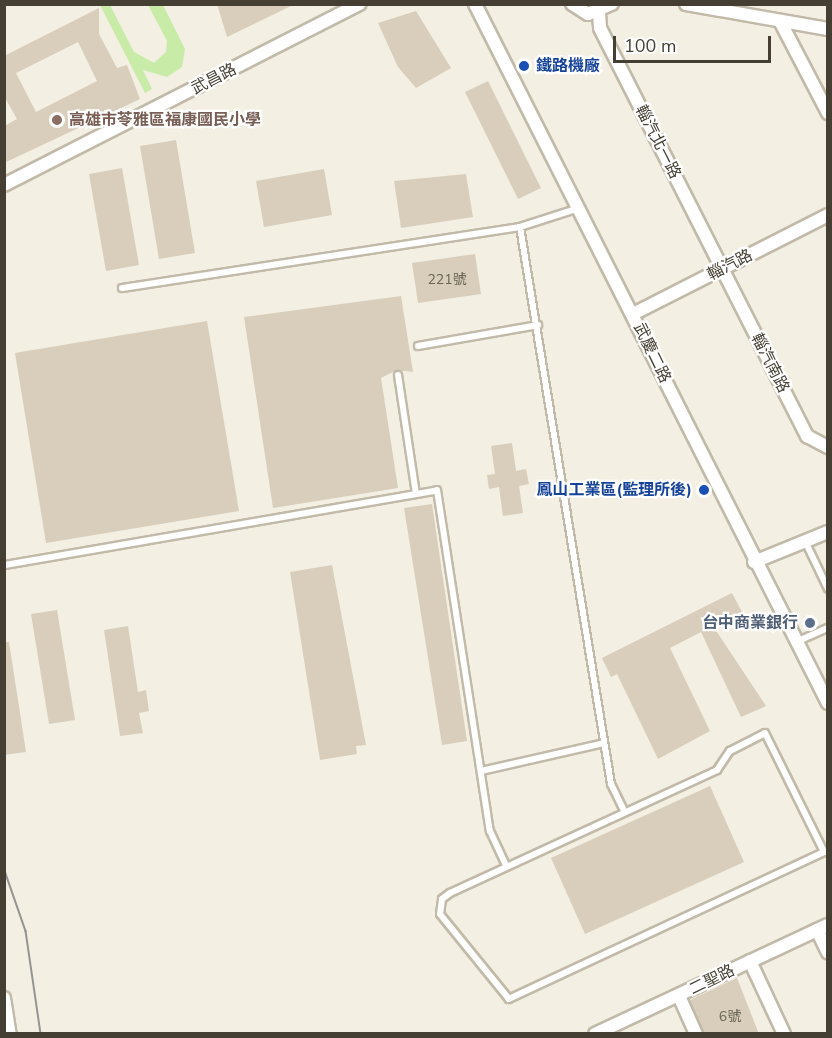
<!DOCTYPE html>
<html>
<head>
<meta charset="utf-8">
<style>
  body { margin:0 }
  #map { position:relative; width:832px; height:1038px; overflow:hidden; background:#f3efe3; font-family:"Nunito Sans","Noto Sans TC",sans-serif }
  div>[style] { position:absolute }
  .green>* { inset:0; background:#c8eba8 }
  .building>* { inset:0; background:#d8cebb }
  .roads { filter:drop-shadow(2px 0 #c2baa8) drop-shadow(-2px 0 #c2baa8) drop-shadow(0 2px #c2baa8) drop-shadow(0 -2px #c2baa8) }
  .lane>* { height:6px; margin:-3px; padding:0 3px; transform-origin:3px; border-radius:3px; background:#fff }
  .street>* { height:12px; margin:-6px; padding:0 6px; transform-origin:6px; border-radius:6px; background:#fff }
  .tram>* { height:1.5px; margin:-0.75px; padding:0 0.75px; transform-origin:0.75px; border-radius:0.75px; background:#949494 }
  .dots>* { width:16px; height:16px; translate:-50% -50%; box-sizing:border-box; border:3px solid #fff; border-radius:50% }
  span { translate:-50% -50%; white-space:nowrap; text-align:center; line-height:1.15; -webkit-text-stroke:4.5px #fff; paint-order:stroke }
  .number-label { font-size:14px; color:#6a6355 }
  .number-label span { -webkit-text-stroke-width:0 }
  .transit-label { font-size:16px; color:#164399; font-weight:700 }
  .left { translate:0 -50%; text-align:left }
  .right { translate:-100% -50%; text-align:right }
  .street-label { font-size:16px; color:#453f33 }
  .education-label { font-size:16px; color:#785e54; font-weight:700 }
  .service-label { font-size:16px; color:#4e5e75; font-weight:700 }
  .frame { position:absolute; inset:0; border:6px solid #453f33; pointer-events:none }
  .scale { position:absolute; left:613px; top:36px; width:158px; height:27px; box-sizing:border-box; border:3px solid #453f33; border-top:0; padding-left:8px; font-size:18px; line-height:21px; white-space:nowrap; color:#453f33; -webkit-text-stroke:4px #fff; paint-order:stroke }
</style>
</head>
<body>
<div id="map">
  <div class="green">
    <i style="clip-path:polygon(100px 5px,110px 5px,134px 52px,154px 63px,166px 52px,167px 41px,148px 5px,163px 5px,185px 49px,182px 67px,167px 77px,143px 70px,152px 89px,145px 93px)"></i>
  </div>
  <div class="building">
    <i style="clip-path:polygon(217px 4px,295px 4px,227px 37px)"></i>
    <i style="clip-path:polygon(evenodd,99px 8px,99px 34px,117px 68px,127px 65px,140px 99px,4px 163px,4px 126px,17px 119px,4px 96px,4px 56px,99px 8px,78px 42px,97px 81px,36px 112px,16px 73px,78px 42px)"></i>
    <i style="clip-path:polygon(416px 11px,451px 68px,416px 88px,398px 67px,378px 23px)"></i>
    <i style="clip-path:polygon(488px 81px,541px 188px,518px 199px,465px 92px)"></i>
    <i style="clip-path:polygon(176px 140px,195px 253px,159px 259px,140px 146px)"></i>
    <i style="clip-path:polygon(122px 168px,139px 265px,106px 271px,89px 174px)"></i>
    <i style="clip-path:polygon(324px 169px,332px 215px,264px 227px,256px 181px)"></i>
    <i style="clip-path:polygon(466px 174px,473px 217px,401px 228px,394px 181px)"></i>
    <i style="clip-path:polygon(475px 254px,481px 294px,418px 303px,412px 263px)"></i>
    <i style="clip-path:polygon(401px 296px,413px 372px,397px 370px,381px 378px,398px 488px,273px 508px,244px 317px)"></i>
    <i style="clip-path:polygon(207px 321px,239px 511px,46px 543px,15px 353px)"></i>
    <i style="clip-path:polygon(512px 443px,516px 471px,526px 469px,529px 484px,519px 486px,523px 513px,503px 516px,499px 487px,489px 489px,487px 475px,495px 474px,491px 446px)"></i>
    <i style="clip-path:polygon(432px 504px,467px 741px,442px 745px,404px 508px)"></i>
    <i style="clip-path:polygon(332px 565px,366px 745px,356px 746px,357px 754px,320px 760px,290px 572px)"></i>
    <i style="clip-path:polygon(732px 593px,742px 612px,713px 626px,766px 706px,741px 717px,701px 632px,670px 648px,710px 731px,658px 759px,617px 674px,611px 677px,602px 658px)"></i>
    <i style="clip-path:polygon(57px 610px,75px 720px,49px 724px,31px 614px)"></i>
    <i style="clip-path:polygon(128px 626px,138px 692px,146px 690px,149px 711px,139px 713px,143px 733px,120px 736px,104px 630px)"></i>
    <i style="clip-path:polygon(4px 642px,9px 642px,26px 752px,4px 755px)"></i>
    <i style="clip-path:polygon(710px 786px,744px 862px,585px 934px,551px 858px)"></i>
    <i style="clip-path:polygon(737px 978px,759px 1034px,704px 1034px,690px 1000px)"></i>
  </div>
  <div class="roads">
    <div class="lane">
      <i style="left:520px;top:227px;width:62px;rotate:-17.9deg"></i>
      <i style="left:122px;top:288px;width:403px;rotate:-8.7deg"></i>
      <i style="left:520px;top:227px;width:564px;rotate:80.72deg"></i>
      <i style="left:611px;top:784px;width:30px;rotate:64deg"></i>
      <i style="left:418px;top:346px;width:122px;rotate:-9.9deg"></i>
      <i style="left:398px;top:375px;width:120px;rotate:81.4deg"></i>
      <i style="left:805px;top:541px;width:53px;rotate:64.4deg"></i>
      <i style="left:5px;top:565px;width:438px;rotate:-9.8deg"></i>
      <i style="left:437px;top:490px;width:345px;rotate:81.2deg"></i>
      <i style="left:490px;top:831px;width:38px;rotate:65deg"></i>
      <i style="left:796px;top:642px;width:35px;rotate:-24deg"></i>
      <i style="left:765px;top:733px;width:133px;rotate:63.6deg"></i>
      <i style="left:824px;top:852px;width:348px;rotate:155deg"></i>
      <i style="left:509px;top:999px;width:109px;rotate:-129.1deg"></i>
      <i style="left:440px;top:914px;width:15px;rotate:-82deg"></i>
      <i style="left:442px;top:899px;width:10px;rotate:-37deg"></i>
      <i style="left:450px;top:893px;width:294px;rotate:-24.7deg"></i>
      <i style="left:717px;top:770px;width:23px;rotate:-56deg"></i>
      <i style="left:730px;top:751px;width:39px;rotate:-27deg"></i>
      <i style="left:481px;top:771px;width:126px;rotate:-12.8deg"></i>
    </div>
    <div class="street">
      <i style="left:475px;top:4px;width:783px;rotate:63.21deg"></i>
      <i style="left:572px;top:4px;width:19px;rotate:32deg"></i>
      <i style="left:588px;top:14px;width:26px;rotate:-23deg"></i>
      <i style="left:686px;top:4px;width:144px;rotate:10deg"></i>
      <i style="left:599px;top:13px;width:15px;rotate:86deg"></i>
      <i style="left:600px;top:28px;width:458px;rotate:63.1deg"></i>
      <i style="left:807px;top:436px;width:24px;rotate:28deg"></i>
      <i style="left:780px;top:21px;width:104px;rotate:62.4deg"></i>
      <i style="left:4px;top:185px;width:399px;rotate:-27deg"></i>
      <i style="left:633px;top:314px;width:219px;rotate:-26.9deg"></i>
      <i style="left:754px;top:562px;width:80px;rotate:-22.1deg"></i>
      <i style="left:817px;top:930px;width:25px;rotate:64deg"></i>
      <i style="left:750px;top:961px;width:81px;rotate:65deg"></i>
      <i style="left:679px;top:996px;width:42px;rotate:65.9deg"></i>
      <i style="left:4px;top:998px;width:36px;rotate:81deg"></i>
      <i style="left:595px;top:1034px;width:257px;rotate:-25.1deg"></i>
    </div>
  </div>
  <div class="tram">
    <i style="left:4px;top:868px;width:67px;rotate:70.8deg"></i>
    <i style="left:26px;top:931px;width:104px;rotate:81.7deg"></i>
  </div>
  <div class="dots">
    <i style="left:524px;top:66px;background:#1a4fb4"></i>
    <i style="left:57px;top:120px;background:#8d6e63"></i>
    <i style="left:704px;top:490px;background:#1a4fb4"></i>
    <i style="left:810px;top:623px;background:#5c6f8a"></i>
  </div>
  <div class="number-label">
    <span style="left:447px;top:280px">221號</span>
    <span style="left:730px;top:1017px">6號</span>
  </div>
  <div class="transit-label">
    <span class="left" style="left:536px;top:66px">鐵路機廠</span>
    <span class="right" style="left:692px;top:490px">鳳山工業區(監理所後)</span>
  </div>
  <div class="street-label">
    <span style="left:214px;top:79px;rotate:-27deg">武昌路</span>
    <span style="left:658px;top:142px;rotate:63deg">輜汽北一路</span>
    <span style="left:730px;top:265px;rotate:-27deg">輜汽路</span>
    <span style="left:652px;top:353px;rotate:64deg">武慶二路</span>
    <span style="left:770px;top:363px;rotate:63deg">輜汽南路</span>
    <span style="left:712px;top:980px;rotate:-26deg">二聖路</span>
  </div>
  <div class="education-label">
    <span class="left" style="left:69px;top:120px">高雄市苓雅區福康國民小學</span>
  </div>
  <div class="service-label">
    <span class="right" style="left:798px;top:623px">台中商業銀行</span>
  </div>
  <div class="frame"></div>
  <div class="scale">100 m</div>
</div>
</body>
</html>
